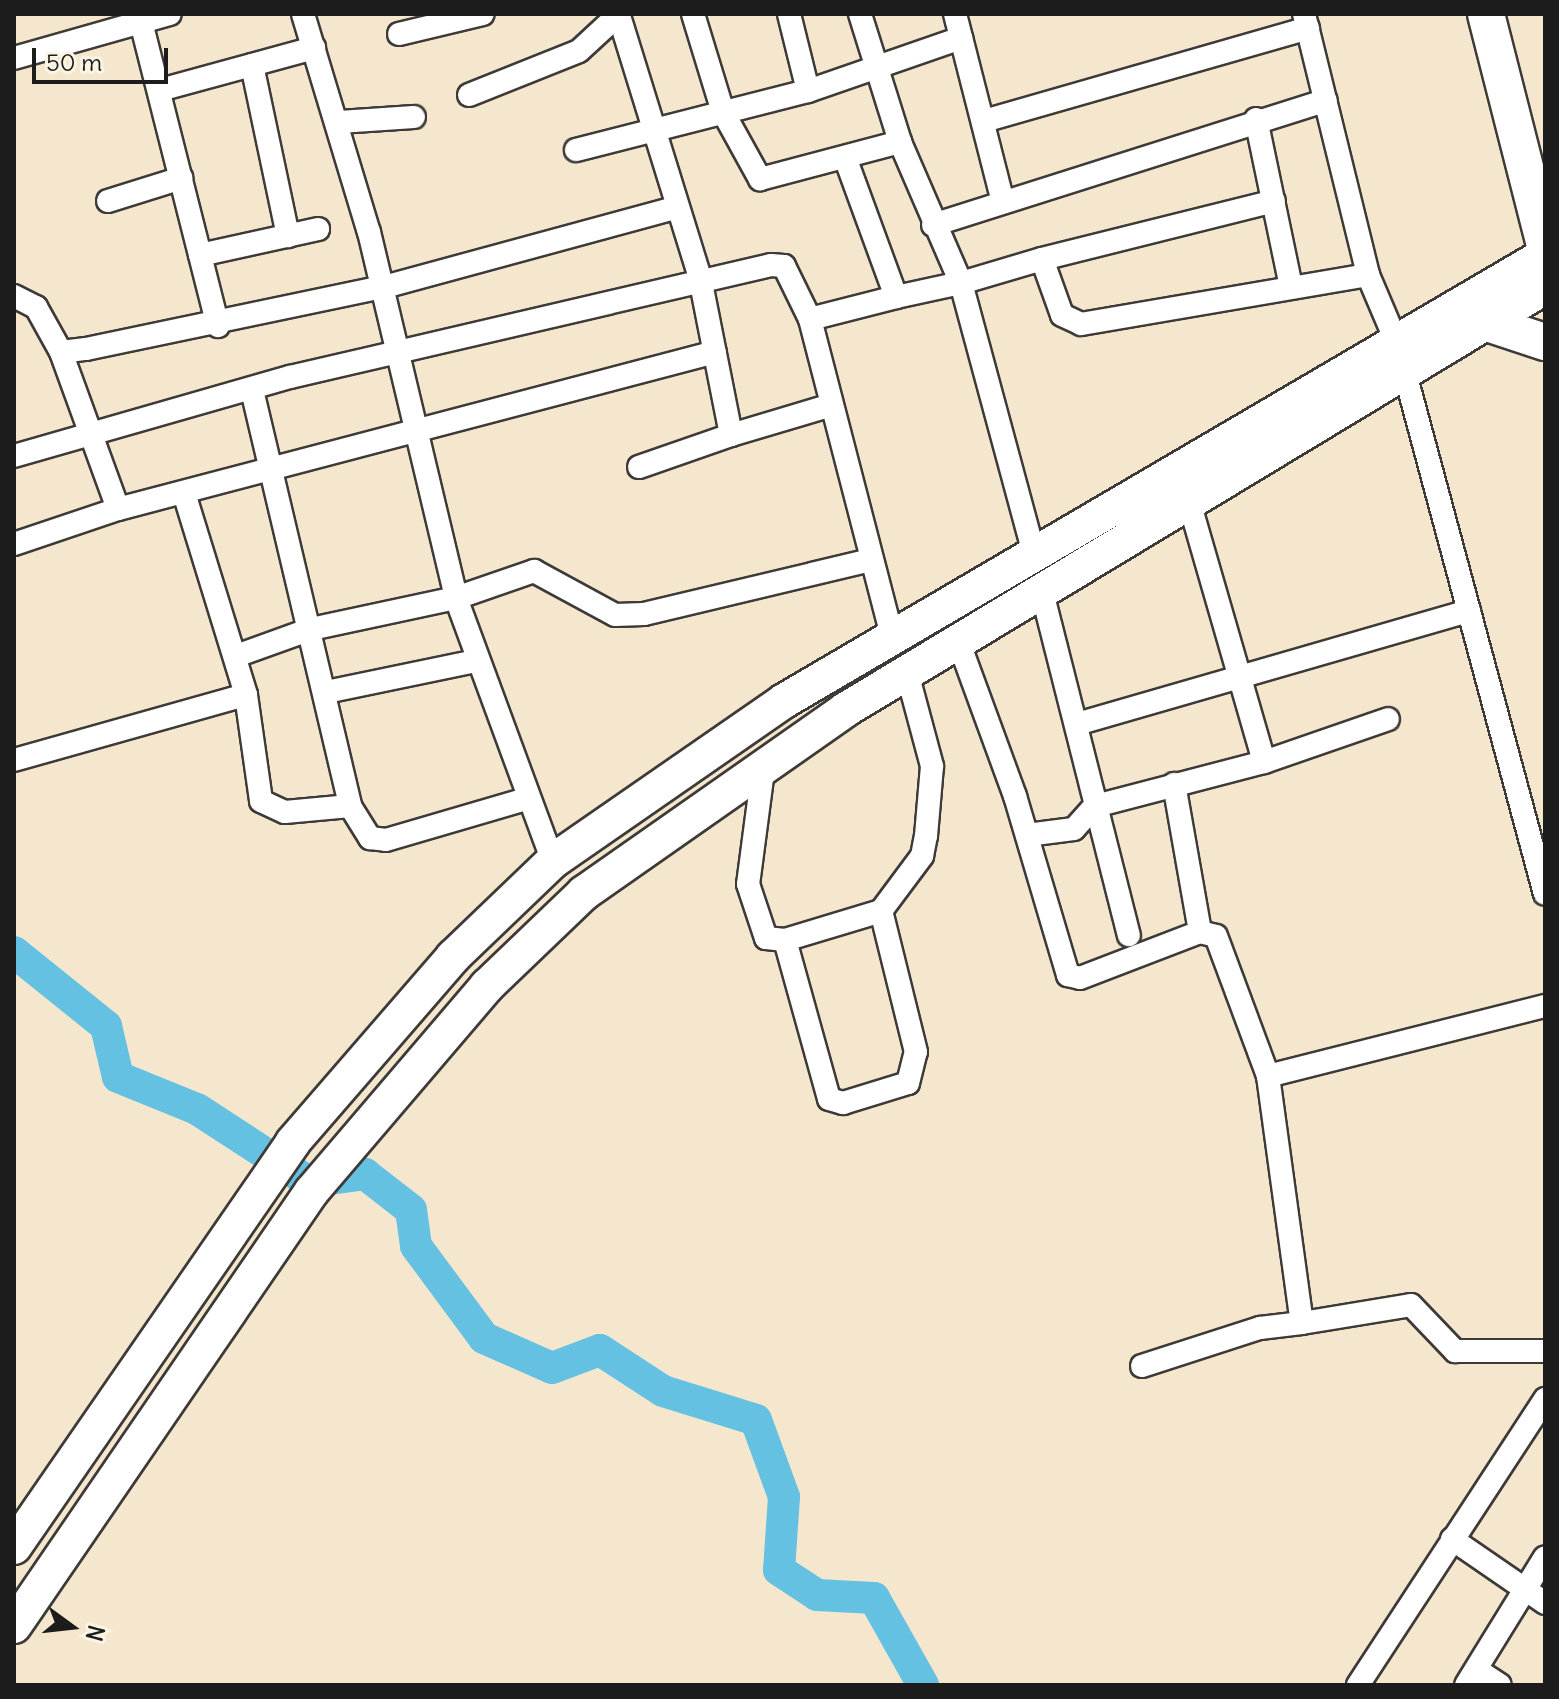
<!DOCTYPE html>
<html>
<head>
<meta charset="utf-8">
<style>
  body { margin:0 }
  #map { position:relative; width:1559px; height:1699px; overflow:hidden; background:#f5e7cd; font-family:Delius,sans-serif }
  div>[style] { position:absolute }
  .river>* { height:32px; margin:-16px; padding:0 16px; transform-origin:16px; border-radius:16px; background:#64c1e2 }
  .roads { filter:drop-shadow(2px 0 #3d3a37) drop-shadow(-2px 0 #3d3a37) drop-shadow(0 2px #3d3a37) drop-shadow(0 -2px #3d3a37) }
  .minor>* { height:22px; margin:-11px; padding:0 11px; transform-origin:11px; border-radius:11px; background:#fff }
  .primary>* { height:34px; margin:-17px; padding:0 17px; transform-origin:17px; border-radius:17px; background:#fff }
  .trunk>* { height:36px; margin:-18px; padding:0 18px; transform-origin:18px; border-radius:18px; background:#fff }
  span { translate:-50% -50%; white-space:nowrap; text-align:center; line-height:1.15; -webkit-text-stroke:8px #fcf5e5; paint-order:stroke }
  .frame { position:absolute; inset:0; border:16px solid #1c1c1c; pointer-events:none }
  .north { position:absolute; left:32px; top:1587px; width:80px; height:80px; -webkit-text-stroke:6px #fcf5e5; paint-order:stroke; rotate:105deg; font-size:22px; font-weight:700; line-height:32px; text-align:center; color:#1c1c1c }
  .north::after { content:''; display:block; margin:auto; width:28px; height:36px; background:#1c1c1c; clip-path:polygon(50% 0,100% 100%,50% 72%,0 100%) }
  .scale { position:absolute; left:32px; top:48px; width:136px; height:36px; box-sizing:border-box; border:4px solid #1c1c1c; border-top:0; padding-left:10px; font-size:24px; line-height:28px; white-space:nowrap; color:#1c1c1c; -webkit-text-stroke:6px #fcf5e5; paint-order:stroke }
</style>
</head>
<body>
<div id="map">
  <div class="river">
    <i style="left:14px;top:952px;width:118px;rotate:38.8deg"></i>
    <i style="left:106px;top:1026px;width:52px;rotate:76.8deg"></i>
    <i style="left:118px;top:1077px;width:85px;rotate:22.1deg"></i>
    <i style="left:197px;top:1109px;width:134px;rotate:33.1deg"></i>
    <i style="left:309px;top:1182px;width:57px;rotate:-8.1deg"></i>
    <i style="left:365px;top:1174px;width:58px;rotate:38deg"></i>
    <i style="left:411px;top:1210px;width:36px;rotate:82deg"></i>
    <i style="left:416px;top:1246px;width:114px;rotate:53.5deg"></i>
    <i style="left:484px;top:1338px;width:74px;rotate:23.8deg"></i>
    <i style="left:552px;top:1368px;width:51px;rotate:-20.6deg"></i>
    <i style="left:600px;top:1350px;width:75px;rotate:33.1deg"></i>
    <i style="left:663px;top:1391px;width:97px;rotate:17.3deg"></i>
    <i style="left:756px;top:1420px;width:82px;rotate:70deg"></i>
    <i style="left:784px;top:1497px;width:73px;rotate:93.9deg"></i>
    <i style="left:779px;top:1570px;width:45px;rotate:33.3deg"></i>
    <i style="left:817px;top:1595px;width:57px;rotate:3deg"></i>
    <i style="left:874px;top:1598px;width:100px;rotate:60.6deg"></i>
  </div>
  <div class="roads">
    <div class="minor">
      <i style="left:139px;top:14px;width:322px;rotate:75.8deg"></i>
      <i style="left:303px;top:14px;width:228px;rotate:73.2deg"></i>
      <i style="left:369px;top:232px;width:376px;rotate:76.6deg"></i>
      <i style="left:456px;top:598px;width:280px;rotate:69.8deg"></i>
      <i style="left:693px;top:14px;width:102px;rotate:73deg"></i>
      <i style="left:723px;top:112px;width:77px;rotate:61.1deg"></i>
      <i style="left:760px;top:179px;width:145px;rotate:-14.8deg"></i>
      <i style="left:789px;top:14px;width:79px;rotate:76.1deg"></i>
      <i style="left:860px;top:14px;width:134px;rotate:72.6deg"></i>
      <i style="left:900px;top:142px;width:154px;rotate:66.6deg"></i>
      <i style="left:961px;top:283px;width:84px;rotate:-16.5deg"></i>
      <i style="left:1042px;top:259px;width:59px;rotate:70.3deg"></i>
      <i style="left:1062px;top:315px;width:21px;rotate:25deg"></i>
      <i style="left:1081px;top:324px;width:291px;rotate:-9.7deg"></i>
      <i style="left:955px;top:14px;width:194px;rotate:75.7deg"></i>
      <i style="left:1304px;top:14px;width:269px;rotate:76.2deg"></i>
      <i style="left:1368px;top:275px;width:72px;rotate:67deg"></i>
      <i style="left:620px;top:19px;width:271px;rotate:72.8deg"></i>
      <i style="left:700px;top:278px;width:160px;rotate:78.8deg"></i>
      <i style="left:731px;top:435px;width:101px;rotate:-16.6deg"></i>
      <i style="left:399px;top:34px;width:86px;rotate:-13.4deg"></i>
      <i style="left:14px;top:58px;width:162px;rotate:-15.8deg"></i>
      <i style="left:252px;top:65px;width:175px;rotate:78.1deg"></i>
      <i style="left:160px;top:90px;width:160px;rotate:-15.3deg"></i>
      <i style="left:469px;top:95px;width:118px;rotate:-21.8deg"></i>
      <i style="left:579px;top:51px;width:54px;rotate:-42.8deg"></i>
      <i style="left:1256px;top:119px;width:171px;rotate:78.2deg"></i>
      <i style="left:984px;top:121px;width:337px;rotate:-16deg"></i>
      <i style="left:339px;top:122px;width:75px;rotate:-3.8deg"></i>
      <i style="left:576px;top:150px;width:239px;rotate:-14.3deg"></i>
      <i style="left:808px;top:91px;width:162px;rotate:-19.1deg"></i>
      <i style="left:846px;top:160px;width:146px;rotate:69.9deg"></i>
      <i style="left:896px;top:297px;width:66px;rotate:-12.2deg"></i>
      <i style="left:961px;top:283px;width:276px;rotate:74.9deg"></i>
      <i style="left:108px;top:201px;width:77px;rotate:-17.3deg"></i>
      <i style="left:933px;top:225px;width:412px;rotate:-17.6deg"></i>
      <i style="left:200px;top:255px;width:121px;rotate:-12.4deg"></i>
      <i style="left:1042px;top:259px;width:239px;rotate:-14deg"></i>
      <i style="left:14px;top:296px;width:25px;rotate:27deg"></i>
      <i style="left:36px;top:307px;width:51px;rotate:60.9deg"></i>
      <i style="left:61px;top:352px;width:25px;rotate:-7deg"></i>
      <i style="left:86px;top:349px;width:304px;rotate:-11.8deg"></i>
      <i style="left:384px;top:287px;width:302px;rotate:-15.2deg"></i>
      <i style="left:61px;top:352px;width:167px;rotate:70deg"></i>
      <i style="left:1406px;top:377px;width:535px;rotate:74.95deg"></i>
      <i style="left:252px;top:390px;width:427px;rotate:76.7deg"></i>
      <i style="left:350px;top:806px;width:38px;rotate:58deg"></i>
      <i style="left:370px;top:838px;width:16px;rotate:7deg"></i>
      <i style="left:386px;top:840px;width:146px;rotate:-16.3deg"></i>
      <i style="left:14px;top:456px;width:287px;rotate:-16deg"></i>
      <i style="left:290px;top:377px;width:494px;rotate:-13.1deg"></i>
      <i style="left:771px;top:265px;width:13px;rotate:4deg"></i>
      <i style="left:784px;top:266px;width:59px;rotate:63.9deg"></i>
      <i style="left:639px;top:467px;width:97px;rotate:-19.2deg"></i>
      <i style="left:184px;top:493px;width:211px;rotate:72.9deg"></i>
      <i style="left:1190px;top:505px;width:267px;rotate:73.9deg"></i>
      <i style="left:14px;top:544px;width:110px;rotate:-18.6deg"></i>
      <i style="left:118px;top:509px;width:617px;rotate:-14.73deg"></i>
      <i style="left:1042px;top:592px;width:354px;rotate:75.8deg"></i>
      <i style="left:892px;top:636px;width:327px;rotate:-104.5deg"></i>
      <i style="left:810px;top:319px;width:89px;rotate:-14.3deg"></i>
      <i style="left:959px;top:643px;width:163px;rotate:69.9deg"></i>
      <i style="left:1015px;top:796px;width:187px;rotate:73.5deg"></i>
      <i style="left:1068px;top:975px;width:12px;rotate:14deg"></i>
      <i style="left:1080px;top:978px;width:129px;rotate:-21deg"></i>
      <i style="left:1200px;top:932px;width:16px;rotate:14deg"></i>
      <i style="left:1216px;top:936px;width:149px;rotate:69.6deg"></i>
      <i style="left:1268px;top:1076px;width:286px;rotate:-14.2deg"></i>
      <i style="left:236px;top:656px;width:80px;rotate:-19.8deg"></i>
      <i style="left:311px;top:629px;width:148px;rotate:-12.1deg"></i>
      <i style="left:456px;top:598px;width:83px;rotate:-19.1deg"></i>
      <i style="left:534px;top:571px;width:92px;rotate:28.5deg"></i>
      <i style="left:615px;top:615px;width:29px;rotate:-2deg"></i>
      <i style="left:644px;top:614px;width:233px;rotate:-13.4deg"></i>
      <i style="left:326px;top:692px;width:153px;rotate:-11.7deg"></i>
      <i style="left:1077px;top:724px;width:408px;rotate:-16.1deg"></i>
      <i style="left:14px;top:760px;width:241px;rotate:-15.7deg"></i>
      <i style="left:246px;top:695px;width:107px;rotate:81.9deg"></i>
      <i style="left:261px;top:801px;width:26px;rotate:25deg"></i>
      <i style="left:285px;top:812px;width:65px;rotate:-5.3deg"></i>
      <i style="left:764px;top:763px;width:122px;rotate:97.5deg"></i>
      <i style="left:748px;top:884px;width:57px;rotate:71.6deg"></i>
      <i style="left:766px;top:938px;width:19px;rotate:6deg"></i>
      <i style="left:785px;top:940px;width:100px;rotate:-16.8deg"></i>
      <i style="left:881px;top:911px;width:69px;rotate:-53.3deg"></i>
      <i style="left:922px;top:856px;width:20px;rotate:-79deg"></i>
      <i style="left:926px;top:836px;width:70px;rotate:-85.1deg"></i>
      <i style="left:932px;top:766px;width:96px;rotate:-105deg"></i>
      <i style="left:1174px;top:784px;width:150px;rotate:80deg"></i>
      <i style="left:1027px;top:835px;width:47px;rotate:-7.3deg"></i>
      <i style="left:1074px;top:829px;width:31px;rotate:-48deg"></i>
      <i style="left:1095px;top:806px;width:175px;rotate:-14.6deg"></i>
      <i style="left:1264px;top:762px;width:131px;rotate:-19.1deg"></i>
      <i style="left:785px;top:940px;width:165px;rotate:74.5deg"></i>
      <i style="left:829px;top:1099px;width:15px;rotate:16deg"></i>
      <i style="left:843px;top:1103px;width:68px;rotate:-17.1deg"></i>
      <i style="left:908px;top:1083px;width:32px;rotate:-76deg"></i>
      <i style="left:916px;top:1052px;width:145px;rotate:-103.9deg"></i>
      <i style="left:1268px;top:1076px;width:249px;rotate:82.2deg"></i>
      <i style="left:1302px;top:1323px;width:110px;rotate:-9.4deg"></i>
      <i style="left:1411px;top:1305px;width:64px;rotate:46.3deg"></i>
      <i style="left:1455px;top:1351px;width:90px"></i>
      <i style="left:1142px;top:1366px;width:124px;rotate:-17.9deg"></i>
      <i style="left:1260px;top:1328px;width:42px;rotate:-6.8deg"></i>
      <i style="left:1452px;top:1539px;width:113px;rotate:34.5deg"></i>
      <i style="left:1477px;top:1670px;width:27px;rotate:33deg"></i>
      <i style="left:1358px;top:1685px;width:342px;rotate:-56.8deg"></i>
      <i style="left:1466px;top:1685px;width:150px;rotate:-58.3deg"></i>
    </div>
    <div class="primary">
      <i style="left:14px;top:1547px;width:492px;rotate:-55.4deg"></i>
      <i style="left:293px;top:1142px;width:245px;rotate:-49.1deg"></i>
      <i style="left:453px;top:957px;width:139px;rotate:-43.8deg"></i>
      <i style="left:553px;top:861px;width:281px;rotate:-34.7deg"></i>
      <i style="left:784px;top:701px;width:882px;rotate:-30.37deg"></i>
      <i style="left:14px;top:1626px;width:527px;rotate:-55.59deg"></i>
      <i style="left:312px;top:1191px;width:270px;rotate:-49.5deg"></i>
      <i style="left:487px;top:986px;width:134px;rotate:-43.8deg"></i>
      <i style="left:584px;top:893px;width:319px;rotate:-35deg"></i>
      <i style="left:845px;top:710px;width:818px;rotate:-31.14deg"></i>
    </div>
    <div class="trunk">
      <i style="left:1486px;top:14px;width:238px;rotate:75.7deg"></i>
      <i style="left:1490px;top:324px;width:58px;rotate:18.1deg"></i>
    </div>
  </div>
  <div class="frame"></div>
  <div class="north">N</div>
  <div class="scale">50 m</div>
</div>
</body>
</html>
